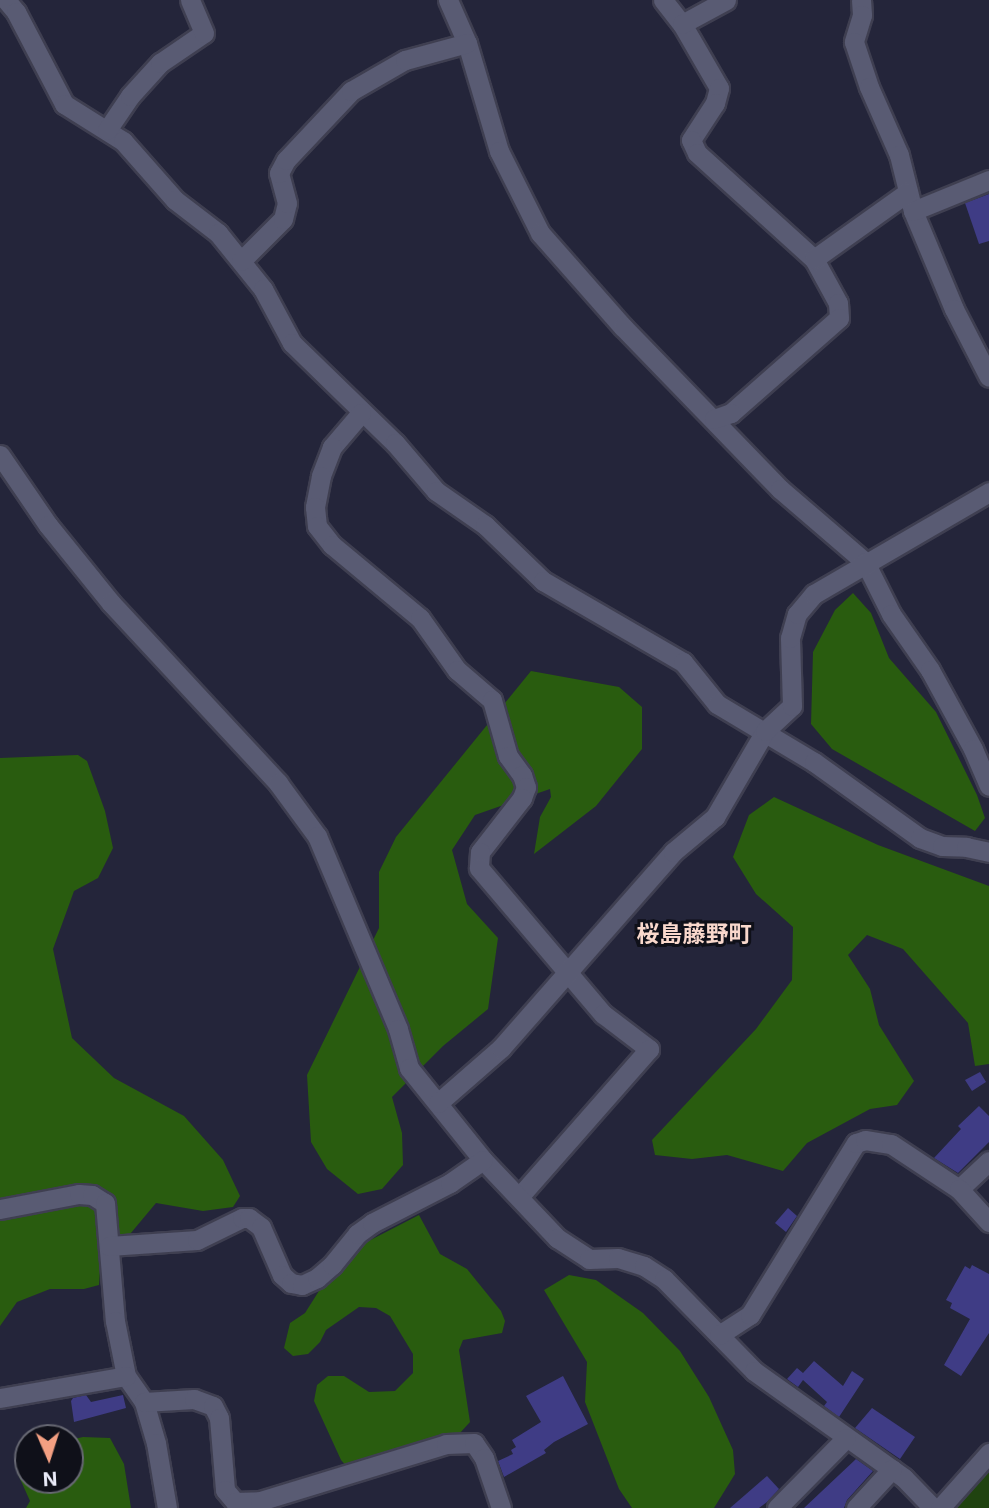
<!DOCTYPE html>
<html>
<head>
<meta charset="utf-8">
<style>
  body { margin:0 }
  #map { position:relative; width:989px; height:1508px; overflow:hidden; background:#24253a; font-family:Inter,"Noto Sans JP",sans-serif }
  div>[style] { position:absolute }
  .green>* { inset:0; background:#204310 }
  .forest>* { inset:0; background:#295c0f }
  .building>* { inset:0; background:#3f3c85 }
  .roads { filter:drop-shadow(2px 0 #3f3f51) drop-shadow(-2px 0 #3f3f51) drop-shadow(0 2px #3f3f51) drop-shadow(0 -2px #3f3f51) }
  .minor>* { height:19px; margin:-9.5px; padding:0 9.5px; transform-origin:9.5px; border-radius:9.5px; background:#595b73 }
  span { translate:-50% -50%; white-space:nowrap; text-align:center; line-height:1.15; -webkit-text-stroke:6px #0f1019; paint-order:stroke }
  .quarter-label { font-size:23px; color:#f9d8cc; font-weight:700 }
  .north { position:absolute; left:14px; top:1424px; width:70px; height:70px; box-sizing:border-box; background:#0f1019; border:2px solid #676873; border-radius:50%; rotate:177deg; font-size:19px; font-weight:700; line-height:28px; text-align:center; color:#ebecfa }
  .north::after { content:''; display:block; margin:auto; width:24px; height:32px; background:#f39f82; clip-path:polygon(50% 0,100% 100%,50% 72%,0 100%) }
</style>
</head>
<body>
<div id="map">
  <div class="green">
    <i style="clip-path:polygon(989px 1464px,989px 1508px,950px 1508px)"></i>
  </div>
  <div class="forest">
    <i style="clip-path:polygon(853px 593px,871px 613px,889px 658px,936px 712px,977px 795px,985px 818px,975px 831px,832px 749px,811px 724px,813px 652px,835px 610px)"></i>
    <i style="clip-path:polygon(531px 671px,619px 687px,642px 707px,642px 749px,596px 806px,534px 854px,540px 817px,551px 797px,550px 789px,475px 815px,452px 850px,467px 904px,498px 938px,488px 1009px,443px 1046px,392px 1097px,402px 1133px,403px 1165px,382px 1189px,358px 1194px,327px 1169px,311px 1142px,307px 1075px,379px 928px,379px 872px,396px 837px)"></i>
    <i style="clip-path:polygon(78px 755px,87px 761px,105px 811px,113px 848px,98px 878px,74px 891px,53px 949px,72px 1038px,114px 1078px,184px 1116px,223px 1160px,240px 1196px,233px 1207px,203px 1211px,156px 1203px,100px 1270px,99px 1285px,84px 1289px,50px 1289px,17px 1302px,0 1326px,0 758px)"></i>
    <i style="clip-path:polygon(774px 797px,878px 845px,989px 886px,989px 1064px,975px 1066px,968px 1023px,903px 949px,867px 935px,848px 955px,870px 989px,879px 1025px,914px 1081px,897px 1105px,870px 1109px,807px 1143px,783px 1171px,727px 1155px,692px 1159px,655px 1155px,652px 1140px,756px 1029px,792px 980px,793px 927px,756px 894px,733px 857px,749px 815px)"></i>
    <i style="clip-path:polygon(419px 1215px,440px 1254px,467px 1269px,501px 1311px,505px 1321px,502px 1333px,463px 1340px,459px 1350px,470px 1422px,459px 1434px,440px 1436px,347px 1467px,341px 1460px,314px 1401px,317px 1385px,328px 1376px,344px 1376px,369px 1392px,395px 1391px,413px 1373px,413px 1354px,390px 1316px,376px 1308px,359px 1307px,326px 1330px,320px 1342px,308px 1354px,293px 1356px,284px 1348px,290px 1323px,305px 1313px,324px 1283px,355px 1248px)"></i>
    <i style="clip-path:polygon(569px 1275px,596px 1280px,643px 1313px,680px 1351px,709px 1397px,733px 1450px,735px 1474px,714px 1508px,632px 1508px,619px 1489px,585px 1402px,587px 1362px,544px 1290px)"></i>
    <i style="clip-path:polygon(83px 1437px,110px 1438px,124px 1464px,131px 1508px,26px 1508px,30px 1501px,17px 1472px,28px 1444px,28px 1480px,70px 1480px,70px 1440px)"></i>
  </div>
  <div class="building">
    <i style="clip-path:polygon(989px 194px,989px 241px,979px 244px,965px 203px)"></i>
    <i style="clip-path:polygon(980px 1072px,986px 1082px,972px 1091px,965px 1080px)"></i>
    <i style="clip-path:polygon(979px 1106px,989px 1116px,989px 1142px,958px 1173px,934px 1158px,961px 1129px,958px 1126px)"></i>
    <i style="clip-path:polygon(788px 1208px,797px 1216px,786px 1232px,775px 1223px)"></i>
    <i style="clip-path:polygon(972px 1265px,989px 1274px,989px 1333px,961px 1376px,944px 1365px,970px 1319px,950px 1308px,952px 1303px,946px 1300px,965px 1266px,970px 1269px)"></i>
    <i style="clip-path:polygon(814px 1361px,843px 1386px,852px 1371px,864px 1379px,839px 1417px,824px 1406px,827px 1402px,803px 1380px,798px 1387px,787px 1379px,797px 1368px,803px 1373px)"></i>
    <i style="clip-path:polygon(563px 1376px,588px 1424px,554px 1442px,544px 1450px,546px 1453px,504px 1477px,498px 1461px,513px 1454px,511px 1450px,516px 1447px,512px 1440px,541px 1422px,526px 1396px)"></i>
    <i style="clip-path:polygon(86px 1395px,91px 1402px,123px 1395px,126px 1408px,74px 1422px,71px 1401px,73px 1398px)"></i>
    <i style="clip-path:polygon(872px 1408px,915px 1437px,900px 1459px,855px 1428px)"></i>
    <i style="clip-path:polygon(856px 1459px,873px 1471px,847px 1500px,844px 1508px,804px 1508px)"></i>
    <i style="clip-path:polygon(767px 1476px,779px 1489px,767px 1502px,759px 1508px,730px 1508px)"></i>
  </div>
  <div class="roads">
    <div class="minor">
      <i style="left:6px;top:0;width:16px;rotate:50deg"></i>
      <i style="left:16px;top:12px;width:104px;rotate:62.4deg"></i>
      <i style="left:64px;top:104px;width:70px;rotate:32.1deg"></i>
      <i style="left:123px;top:141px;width:79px;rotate:48.6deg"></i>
      <i style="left:175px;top:200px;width:54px;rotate:37.5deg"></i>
      <i style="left:218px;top:233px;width:72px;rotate:51.2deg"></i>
      <i style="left:263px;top:289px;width:61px;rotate:61.8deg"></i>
      <i style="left:292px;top:343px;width:144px;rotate:44.2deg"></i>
      <i style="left:395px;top:443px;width:63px;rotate:49.5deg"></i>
      <i style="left:436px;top:491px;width:60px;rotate:34.8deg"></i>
      <i style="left:485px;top:525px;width:81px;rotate:44deg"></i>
      <i style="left:543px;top:581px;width:162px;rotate:30.1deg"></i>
      <i style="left:683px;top:662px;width:54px;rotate:51deg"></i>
      <i style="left:717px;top:704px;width:113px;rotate:30.9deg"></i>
      <i style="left:814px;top:762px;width:130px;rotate:35.6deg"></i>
      <i style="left:920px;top:838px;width:23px;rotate:20deg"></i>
      <i style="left:942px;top:846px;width:24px;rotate:2deg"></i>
      <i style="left:966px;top:847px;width:24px;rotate:12deg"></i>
      <i style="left:448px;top:0;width:47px;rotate:66.2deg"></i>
      <i style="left:467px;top:43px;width:113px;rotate:73.5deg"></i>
      <i style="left:499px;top:151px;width:92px;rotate:63.4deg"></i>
      <i style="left:540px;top:233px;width:125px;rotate:48.6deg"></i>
      <i style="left:623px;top:327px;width:226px;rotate:45.9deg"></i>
      <i style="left:780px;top:489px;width:112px;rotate:40.7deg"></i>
      <i style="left:865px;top:562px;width:58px;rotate:63.4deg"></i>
      <i style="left:891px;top:614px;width:68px;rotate:55.1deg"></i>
      <i style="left:930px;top:670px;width:90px;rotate:61.4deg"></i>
      <i style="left:973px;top:749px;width:40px;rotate:66.6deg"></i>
      <i style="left:663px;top:0;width:31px;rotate:52deg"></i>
      <i style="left:682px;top:24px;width:74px;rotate:60deg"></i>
      <i style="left:719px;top:88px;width:16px;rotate:105deg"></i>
      <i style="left:715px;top:103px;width:44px;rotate:123deg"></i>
      <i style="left:691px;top:140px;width:14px;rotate:65deg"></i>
      <i style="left:697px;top:153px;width:158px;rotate:42.2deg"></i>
      <i style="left:814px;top:259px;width:50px;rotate:61.4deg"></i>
      <i style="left:838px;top:303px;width:15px;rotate:86deg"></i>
      <i style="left:839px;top:318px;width:144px;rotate:138.7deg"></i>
      <i style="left:731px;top:413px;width:18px;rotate:161deg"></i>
      <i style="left:861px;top:0;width:15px;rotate:86deg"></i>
      <i style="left:862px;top:15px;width:28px;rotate:107deg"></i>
      <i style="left:854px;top:42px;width:47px;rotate:71.6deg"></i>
      <i style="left:869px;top:87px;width:74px;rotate:66.2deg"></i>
      <i style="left:899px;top:155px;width:58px;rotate:76deg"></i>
      <i style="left:913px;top:211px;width:106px;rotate:67.3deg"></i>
      <i style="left:954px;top:309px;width:76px;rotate:62.8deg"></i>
      <i style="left:682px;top:24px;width:50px;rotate:-28.6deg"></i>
      <i style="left:107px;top:130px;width:41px;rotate:-55.9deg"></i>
      <i style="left:130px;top:96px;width:45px;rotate:-47.7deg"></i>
      <i style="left:160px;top:63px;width:53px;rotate:-34.3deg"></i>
      <i style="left:204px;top:33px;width:36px;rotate:-113deg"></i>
      <i style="left:913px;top:211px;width:82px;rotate:-22.2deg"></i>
      <i style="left:814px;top:259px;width:115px;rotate:-35.5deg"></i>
      <i style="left:241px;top:261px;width:59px;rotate:-45deg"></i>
      <i style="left:283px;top:219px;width:16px;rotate:-76deg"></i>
      <i style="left:287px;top:203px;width:31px;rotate:-105deg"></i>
      <i style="left:279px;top:173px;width:15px;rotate:-62deg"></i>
      <i style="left:286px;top:160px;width:95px;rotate:-46.7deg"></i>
      <i style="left:351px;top:91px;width:62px;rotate:-29.9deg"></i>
      <i style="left:405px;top:60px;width:64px;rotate:-15.3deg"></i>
      <i style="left:361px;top:413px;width:45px;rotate:130.5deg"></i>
      <i style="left:332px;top:447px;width:31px;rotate:111deg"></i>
      <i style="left:321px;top:476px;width:32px;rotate:101deg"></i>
      <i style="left:315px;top:507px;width:19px;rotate:84deg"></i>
      <i style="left:317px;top:526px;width:24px;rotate:52deg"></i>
      <i style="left:332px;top:545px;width:114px;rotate:39.7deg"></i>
      <i style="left:420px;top:618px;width:64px;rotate:54.6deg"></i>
      <i style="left:457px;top:670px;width:46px;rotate:40.6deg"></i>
      <i style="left:492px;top:700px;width:58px;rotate:74.1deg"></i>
      <i style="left:508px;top:756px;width:24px;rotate:54deg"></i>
      <i style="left:522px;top:775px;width:13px;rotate:72deg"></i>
      <i style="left:526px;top:787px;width:12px;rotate:110deg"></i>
      <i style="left:522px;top:798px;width:68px;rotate:127.9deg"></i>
      <i style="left:480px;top:852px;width:16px;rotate:94deg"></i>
      <i style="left:479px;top:868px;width:192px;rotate:49.7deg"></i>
      <i style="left:603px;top:1014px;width:58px;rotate:37.3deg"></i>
      <i style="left:649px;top:1049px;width:197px;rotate:131.3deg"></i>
      <i style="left:0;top:455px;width:85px;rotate:55.6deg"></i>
      <i style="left:48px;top:525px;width:100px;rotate:51.1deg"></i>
      <i style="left:111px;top:603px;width:246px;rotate:47.1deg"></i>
      <i style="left:278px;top:783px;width:66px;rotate:53.7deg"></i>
      <i style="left:317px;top:836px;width:209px;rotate:67.2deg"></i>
      <i style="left:398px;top:1029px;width:41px;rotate:74.2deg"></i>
      <i style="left:409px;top:1068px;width:118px;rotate:51.2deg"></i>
      <i style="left:483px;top:1160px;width:108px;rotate:46.5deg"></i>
      <i style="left:557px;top:1238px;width:38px;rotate:33deg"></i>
      <i style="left:589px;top:1259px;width:29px;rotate:-2deg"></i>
      <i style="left:618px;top:1258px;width:27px;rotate:17deg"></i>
      <i style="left:644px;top:1266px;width:24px;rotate:33deg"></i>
      <i style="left:664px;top:1279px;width:129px;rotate:45.6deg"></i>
      <i style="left:754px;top:1371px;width:184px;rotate:35.5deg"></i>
      <i style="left:904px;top:1478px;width:42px;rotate:46deg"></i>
      <i style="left:438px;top:1103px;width:84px;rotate:-41.1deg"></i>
      <i style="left:501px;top:1048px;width:261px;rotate:-48.7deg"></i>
      <i style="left:673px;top:852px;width:55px;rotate:-39.8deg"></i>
      <i style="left:715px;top:817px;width:99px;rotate:-59.8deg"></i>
      <i style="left:765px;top:731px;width:37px;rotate:-43deg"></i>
      <i style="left:792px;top:706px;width:68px;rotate:-91.7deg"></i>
      <i style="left:790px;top:638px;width:25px;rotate:-74deg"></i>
      <i style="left:797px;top:614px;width:26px;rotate:-50deg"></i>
      <i style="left:814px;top:594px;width:203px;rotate:-30.2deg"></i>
      <i style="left:959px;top:1189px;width:41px;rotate:-43deg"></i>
      <i style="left:0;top:1209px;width:80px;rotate:-10.8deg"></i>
      <i style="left:79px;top:1194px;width:13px;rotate:4deg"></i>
      <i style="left:92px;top:1195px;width:15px;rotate:32deg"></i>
      <i style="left:105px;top:1203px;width:118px;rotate:85.2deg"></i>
      <i style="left:115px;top:1321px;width:56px;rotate:78.7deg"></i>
      <i style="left:126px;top:1376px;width:32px;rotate:55deg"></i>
      <i style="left:144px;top:1402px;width:43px;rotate:73.7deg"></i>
      <i style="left:156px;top:1443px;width:66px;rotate:80.4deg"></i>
      <i style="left:109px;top:1246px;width:88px;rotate:-3.9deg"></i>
      <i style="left:197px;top:1240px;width:50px;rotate:-26.1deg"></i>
      <i style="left:242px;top:1218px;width:7px"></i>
      <i style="left:249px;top:1218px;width:15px;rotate:37deg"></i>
      <i style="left:261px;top:1227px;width:52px;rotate:66.4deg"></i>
      <i style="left:282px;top:1275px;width:12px;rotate:42deg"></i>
      <i style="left:291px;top:1283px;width:11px;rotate:10deg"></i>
      <i style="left:302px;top:1285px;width:17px;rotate:-25deg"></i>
      <i style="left:317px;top:1278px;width:20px;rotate:-41deg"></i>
      <i style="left:332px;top:1265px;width:40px;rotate:-51deg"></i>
      <i style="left:357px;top:1234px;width:19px;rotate:-36deg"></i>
      <i style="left:372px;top:1223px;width:88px;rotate:-27.1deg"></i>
      <i style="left:450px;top:1183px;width:40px;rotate:-34.9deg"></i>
      <i style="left:719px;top:1335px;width:37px;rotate:-33deg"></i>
      <i style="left:750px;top:1315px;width:202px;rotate:-58.4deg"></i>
      <i style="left:856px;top:1143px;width:9px;rotate:-18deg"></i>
      <i style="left:865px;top:1140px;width:26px;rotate:9deg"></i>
      <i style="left:891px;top:1144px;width:82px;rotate:33.5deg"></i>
      <i style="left:959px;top:1189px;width:45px;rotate:47.7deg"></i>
      <i style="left:0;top:1398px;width:128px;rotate:-9.9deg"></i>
      <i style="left:144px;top:1402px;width:50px;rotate:-3.4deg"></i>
      <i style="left:194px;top:1399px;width:20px;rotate:20deg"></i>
      <i style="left:213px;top:1406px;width:13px;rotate:63deg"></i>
      <i style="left:219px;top:1418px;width:72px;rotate:85.2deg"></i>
      <i style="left:225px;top:1490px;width:16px;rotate:50deg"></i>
      <i style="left:235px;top:1502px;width:25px;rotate:-2deg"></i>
      <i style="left:260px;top:1501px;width:195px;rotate:-17deg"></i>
      <i style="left:446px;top:1444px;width:28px;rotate:-2deg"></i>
      <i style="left:474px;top:1443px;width:18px;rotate:56deg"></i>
      <i style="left:484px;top:1458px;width:53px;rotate:71.2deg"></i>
      <i style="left:777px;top:1508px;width:98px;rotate:-45.4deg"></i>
      <i style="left:856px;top:1508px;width:53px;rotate:-47.3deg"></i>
      <i style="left:940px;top:1508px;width:74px;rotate:-48.3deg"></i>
    </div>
  </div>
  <div class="quarter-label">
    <span style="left:694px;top:934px">桜島藤野町</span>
  </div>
  <div class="north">N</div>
</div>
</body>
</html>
